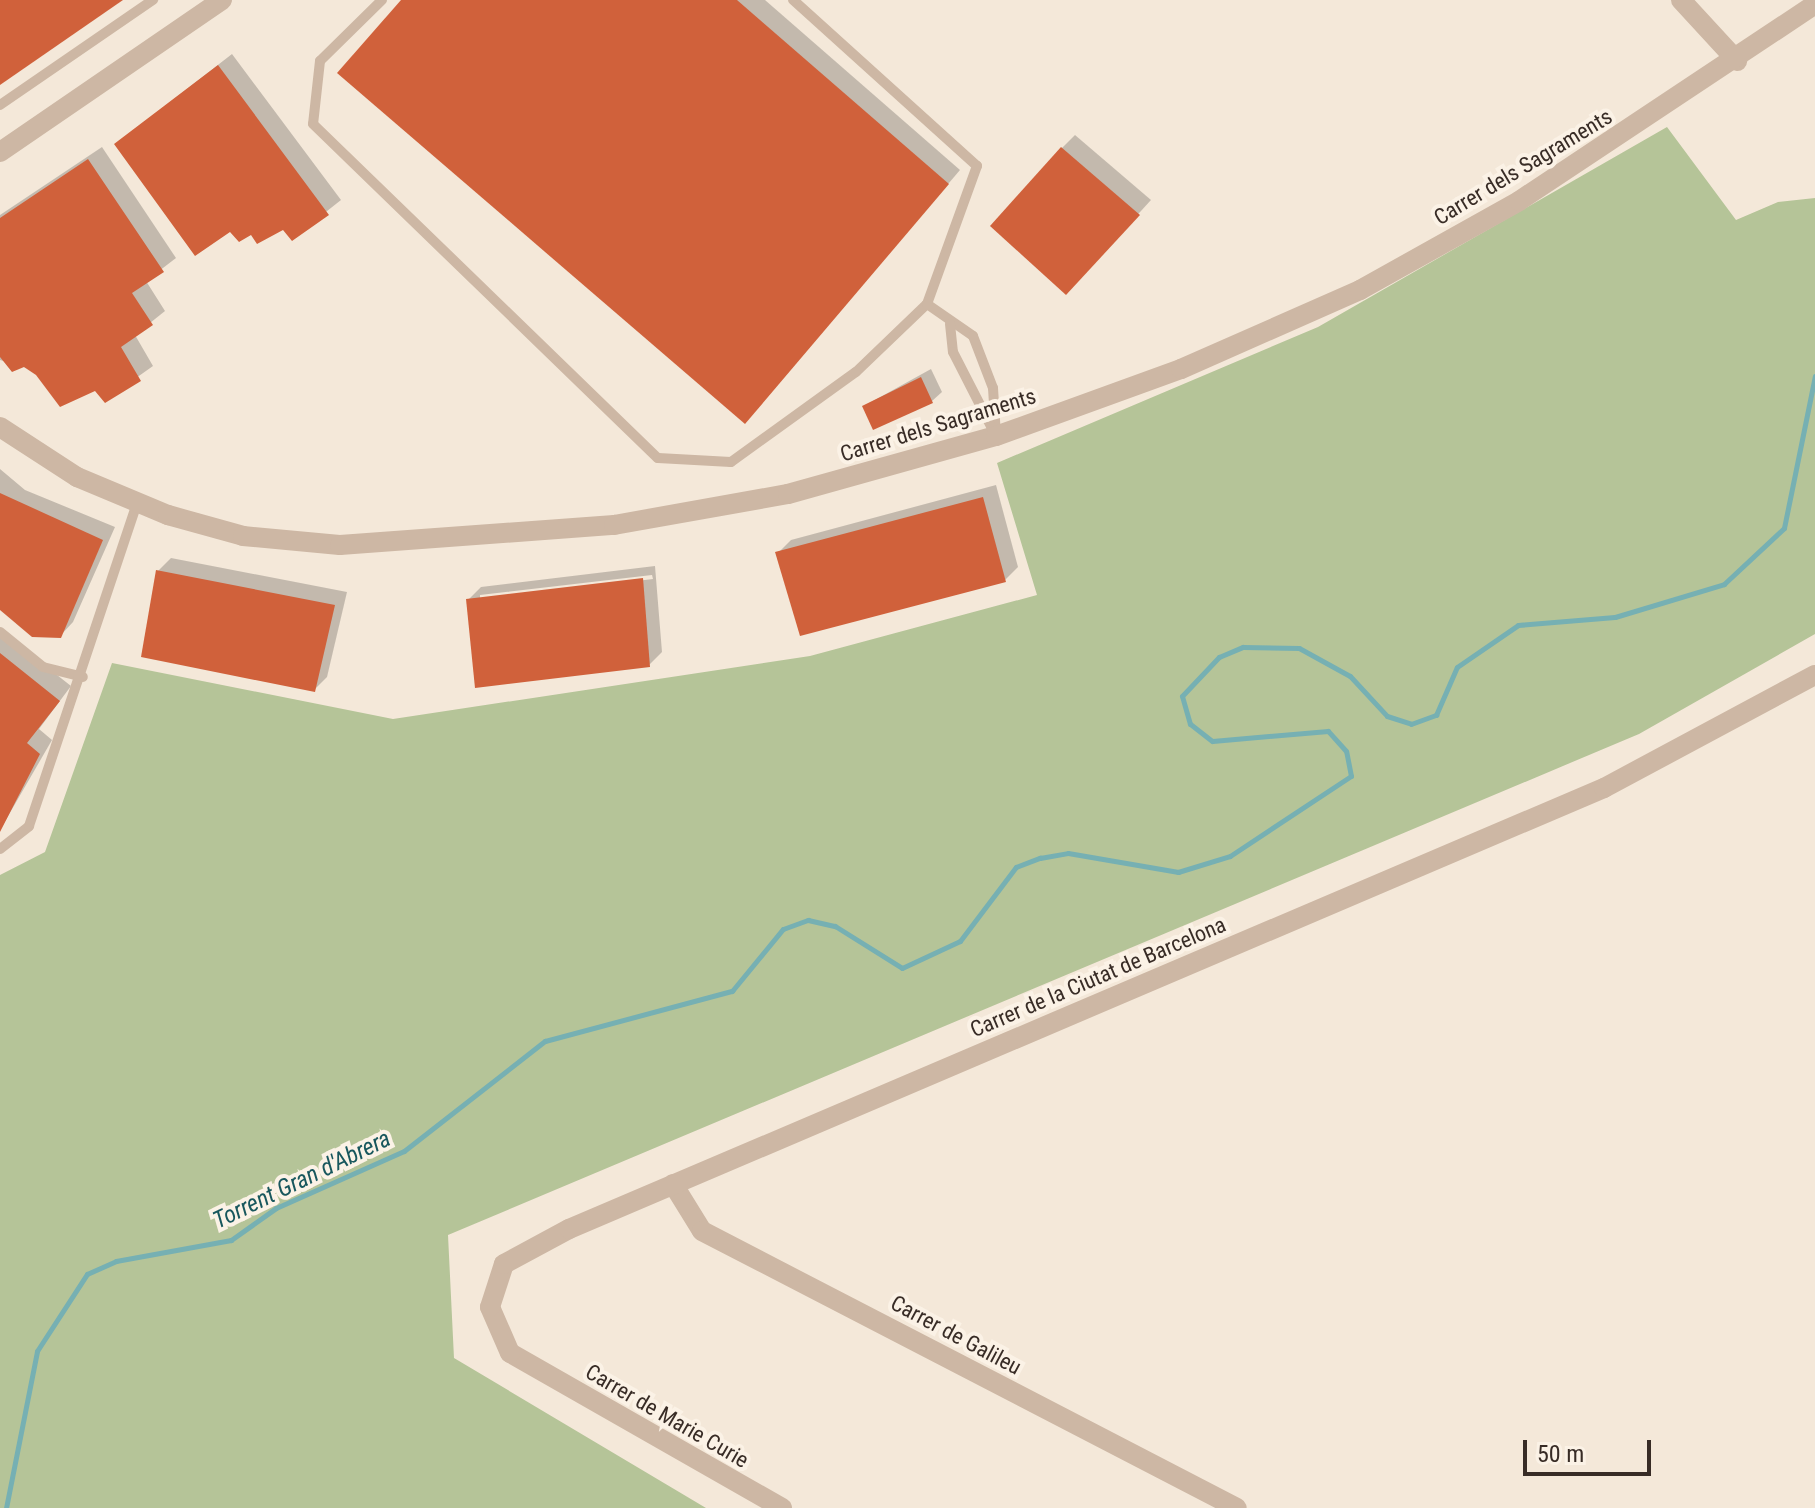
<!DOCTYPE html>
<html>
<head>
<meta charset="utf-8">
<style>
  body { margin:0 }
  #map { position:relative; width:1815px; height:1508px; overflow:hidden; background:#f4e8d9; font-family:"Roboto Condensed",sans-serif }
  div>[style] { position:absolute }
  .green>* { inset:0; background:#b5c498 }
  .shadow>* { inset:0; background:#0003 }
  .stream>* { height:5px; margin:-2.5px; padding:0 2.5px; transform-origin:2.5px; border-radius:2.5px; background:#76b0b3 }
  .building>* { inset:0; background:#d0613b }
  .service>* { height:10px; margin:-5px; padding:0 5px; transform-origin:5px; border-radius:5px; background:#cdb7a4 }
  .minor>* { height:20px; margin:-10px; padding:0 10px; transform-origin:10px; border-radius:10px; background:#cdb7a4 }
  span { translate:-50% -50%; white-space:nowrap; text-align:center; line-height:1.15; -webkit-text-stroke:8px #fbf2e6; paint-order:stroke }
  .street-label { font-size:22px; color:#382c26 }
  .water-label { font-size:24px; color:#18575d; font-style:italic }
  .scale { position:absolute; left:1523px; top:1440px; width:128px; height:36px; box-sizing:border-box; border:4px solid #382c26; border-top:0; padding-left:10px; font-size:24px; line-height:28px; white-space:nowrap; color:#382c26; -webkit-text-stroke:6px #fbf2e6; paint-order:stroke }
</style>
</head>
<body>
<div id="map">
  <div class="green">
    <i style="clip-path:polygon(1667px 127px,1736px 220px,1778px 202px,1815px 198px,1815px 634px,1639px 734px,448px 1235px,454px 1358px,706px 1508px,0 1508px,0 875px,45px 852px,112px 663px,393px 719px,810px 656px,1037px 595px,997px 463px,1318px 327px)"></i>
  </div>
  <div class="shadow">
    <i style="clip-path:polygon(403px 0,765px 0,960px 170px,758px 408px)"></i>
    <i style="clip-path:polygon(232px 54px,341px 200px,293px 238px,284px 227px,230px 230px,116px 144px)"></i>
    <i style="clip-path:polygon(1075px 135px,1151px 200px,1079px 279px,1062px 148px)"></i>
    <i style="clip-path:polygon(102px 147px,176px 258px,146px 281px,165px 311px,135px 335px,153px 366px,105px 400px,95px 388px,0 360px,0 215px)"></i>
    <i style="clip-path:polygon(931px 369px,942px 392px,932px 401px,864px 406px)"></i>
    <i style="clip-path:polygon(0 469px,25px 490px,115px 527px,73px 622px,60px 636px,0 607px)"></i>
    <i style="clip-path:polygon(996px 485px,1018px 567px,1005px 580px,778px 553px,791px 540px)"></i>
    <i style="clip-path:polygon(171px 558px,347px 592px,327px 677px,314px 690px,158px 571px)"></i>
    <i style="clip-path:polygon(evenodd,655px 566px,662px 652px,649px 665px,468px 600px,481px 587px,655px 566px,652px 575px,653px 579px,480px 600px,480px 595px,652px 575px)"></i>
    <i style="clip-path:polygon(0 630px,71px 686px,39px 729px,52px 740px,0 830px)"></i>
  </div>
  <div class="stream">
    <i style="left:6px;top:1508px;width:160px;rotate:-78.8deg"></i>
    <i style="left:37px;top:1351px;width:92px;rotate:-57deg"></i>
    <i style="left:87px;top:1274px;width:32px;rotate:-24deg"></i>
    <i style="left:116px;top:1261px;width:117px;rotate:-10.3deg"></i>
    <i style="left:231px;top:1240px;width:55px;rotate:-35.4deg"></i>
    <i style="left:276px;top:1208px;width:140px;rotate:-24deg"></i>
    <i style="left:404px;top:1151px;width:179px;rotate:-38deg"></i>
    <i style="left:545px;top:1041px;width:194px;rotate:-15deg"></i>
    <i style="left:732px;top:991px;width:80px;rotate:-50.6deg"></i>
    <i style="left:783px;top:929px;width:27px;rotate:-20deg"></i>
    <i style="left:808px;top:920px;width:28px;rotate:13deg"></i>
    <i style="left:835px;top:926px;width:79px;rotate:32.1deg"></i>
    <i style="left:902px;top:968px;width:64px;rotate:-25deg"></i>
    <i style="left:960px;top:941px;width:93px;rotate:-52.9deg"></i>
    <i style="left:1016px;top:867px;width:26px;rotate:-21deg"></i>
    <i style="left:1040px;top:858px;width:28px;rotate:-10deg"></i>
    <i style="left:1068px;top:853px;width:112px;rotate:9.8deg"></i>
    <i style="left:1178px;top:872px;width:54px;rotate:-17.1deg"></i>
    <i style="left:1230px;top:856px;width:145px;rotate:-33.5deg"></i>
    <i style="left:1351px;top:776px;width:25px;rotate:-101deg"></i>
    <i style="left:1346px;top:751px;width:27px;rotate:-132deg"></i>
    <i style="left:1328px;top:731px;width:116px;rotate:175.1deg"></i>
    <i style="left:1212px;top:741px;width:28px;rotate:-142deg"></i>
    <i style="left:1190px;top:724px;width:29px;rotate:-106deg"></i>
    <i style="left:1182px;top:696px;width:54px;rotate:-46.5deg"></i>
    <i style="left:1219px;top:657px;width:26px;rotate:-23deg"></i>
    <i style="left:1243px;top:647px;width:56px;rotate:1deg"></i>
    <i style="left:1299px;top:648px;width:58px;rotate:28.8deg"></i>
    <i style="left:1350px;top:676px;width:54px;rotate:47.2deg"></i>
    <i style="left:1387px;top:716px;width:25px;rotate:18deg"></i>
    <i style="left:1411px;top:724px;width:27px;rotate:-20deg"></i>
    <i style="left:1436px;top:715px;width:52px;rotate:-66.4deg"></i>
    <i style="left:1457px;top:667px;width:74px;rotate:-34.5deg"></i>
    <i style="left:1518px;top:625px;width:97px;rotate:-4.7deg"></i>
    <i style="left:1615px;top:617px;width:114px;rotate:-16.8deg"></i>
    <i style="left:1724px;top:584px;width:82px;rotate:-43deg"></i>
    <i style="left:1784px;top:528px;width:155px;rotate:-78.5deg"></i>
  </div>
  <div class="building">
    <i style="clip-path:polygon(0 0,123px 0,0 85px)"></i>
    <i style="clip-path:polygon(401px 0,737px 0,949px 184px,745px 424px,337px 73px)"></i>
    <i style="clip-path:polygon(218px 65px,329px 215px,292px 241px,283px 230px,257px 244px,251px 235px,239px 242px,230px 232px,195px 256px,114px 144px)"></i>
    <i style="clip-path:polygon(1061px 147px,1140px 215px,1066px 295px,990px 226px)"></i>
    <i style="clip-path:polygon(88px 159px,164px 272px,132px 293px,153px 325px,121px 347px,141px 381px,105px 403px,95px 391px,60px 407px,36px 375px,24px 367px,12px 372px,0 357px,0 218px)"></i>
    <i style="clip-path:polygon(921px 377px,933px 403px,873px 430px,862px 406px)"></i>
    <i style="clip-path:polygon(0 493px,103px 540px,61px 638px,32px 637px,0 610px)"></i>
    <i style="clip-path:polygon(983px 497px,1006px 582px,800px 636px,775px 552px)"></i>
    <i style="clip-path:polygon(156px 570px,335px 605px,315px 692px,141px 657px)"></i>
    <i style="clip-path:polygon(643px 578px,650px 667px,475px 688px,466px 599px)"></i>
    <i style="clip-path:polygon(0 653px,60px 701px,27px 743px,40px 754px,0 832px)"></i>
  </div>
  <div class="service">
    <i style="left:382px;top:0;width:87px;rotate:135.5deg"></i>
    <i style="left:320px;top:61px;width:63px;rotate:96.3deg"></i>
    <i style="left:313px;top:124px;width:480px;rotate:44.1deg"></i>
    <i style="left:658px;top:458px;width:73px;rotate:3.1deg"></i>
    <i style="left:731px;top:462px;width:154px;rotate:-35.8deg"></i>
    <i style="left:856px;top:372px;width:98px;rotate:-43.8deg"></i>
    <i style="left:927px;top:304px;width:147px;rotate:-70.1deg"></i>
    <i style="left:977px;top:166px;width:248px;rotate:-137.9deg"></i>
    <i style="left:0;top:105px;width:186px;rotate:-34.5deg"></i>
    <i style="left:927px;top:304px;width:56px;rotate:34.8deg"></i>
    <i style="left:973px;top:336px;width:56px;rotate:69deg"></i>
    <i style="left:993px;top:388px;width:48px;rotate:86.4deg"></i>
    <i style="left:950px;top:324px;width:28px;rotate:84deg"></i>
    <i style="left:953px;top:352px;width:92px;rotate:62.9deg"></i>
    <i style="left:0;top:632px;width:55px;rotate:39.1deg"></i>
    <i style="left:43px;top:667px;width:41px;rotate:14deg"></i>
    <i style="left:0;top:849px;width:37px;rotate:-38deg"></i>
    <i style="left:29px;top:826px;width:340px;rotate:-71.5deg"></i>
  </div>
  <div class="minor">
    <i style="left:1681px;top:0;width:83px;rotate:47.4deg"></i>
    <i style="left:0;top:152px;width:269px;rotate:-34.4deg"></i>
    <i style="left:0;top:427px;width:92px;rotate:33deg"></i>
    <i style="left:77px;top:477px;width:99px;rotate:22.7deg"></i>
    <i style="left:168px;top:515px;width:78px;rotate:15.6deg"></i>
    <i style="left:243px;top:536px;width:97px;rotate:5.3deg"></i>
    <i style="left:340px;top:545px;width:275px;rotate:-4.2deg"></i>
    <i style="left:614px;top:525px;width:177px;rotate:-10.1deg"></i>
    <i style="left:788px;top:494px;width:216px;rotate:-15.6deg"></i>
    <i style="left:996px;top:436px;width:197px;rotate:-19.9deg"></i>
    <i style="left:1181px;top:369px;width:196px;rotate:-23.8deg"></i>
    <i style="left:1360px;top:290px;width:182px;rotate:-29.2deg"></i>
    <i style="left:1519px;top:201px;width:356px;rotate:-33.6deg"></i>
    <i style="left:673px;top:1184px;width:55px;rotate:58.3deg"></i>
    <i style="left:702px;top:1231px;width:602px;rotate:27.37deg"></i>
    <i style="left:782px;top:1508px;width:313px;rotate:-150.3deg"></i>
    <i style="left:510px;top:1353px;width:50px;rotate:-113.5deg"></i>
    <i style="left:490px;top:1307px;width:45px;rotate:-72deg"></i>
    <i style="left:504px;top:1264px;width:74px;rotate:-28.3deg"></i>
    <i style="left:569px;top:1229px;width:1125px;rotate:-23.08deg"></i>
    <i style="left:1604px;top:788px;width:239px;rotate:-28.2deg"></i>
  </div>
  <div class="street-label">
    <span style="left:1523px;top:167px;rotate:-31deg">Carrer dels Sagraments</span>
    <span style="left:938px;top:425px;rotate:-17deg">Carrer dels Sagraments</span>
    <span style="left:1098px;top:977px;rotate:-23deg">Carrer de la Ciutat de Barcelona</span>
    <span style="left:956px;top:1335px;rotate:28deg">Carrer de Galileu</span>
    <span style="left:667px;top:1416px;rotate:30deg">Carrer de Marie Curie</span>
  </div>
  <div class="water-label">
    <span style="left:302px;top:1180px;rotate:-26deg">Torrent Gran d'Abrera</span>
  </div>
  <div class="scale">50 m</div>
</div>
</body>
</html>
